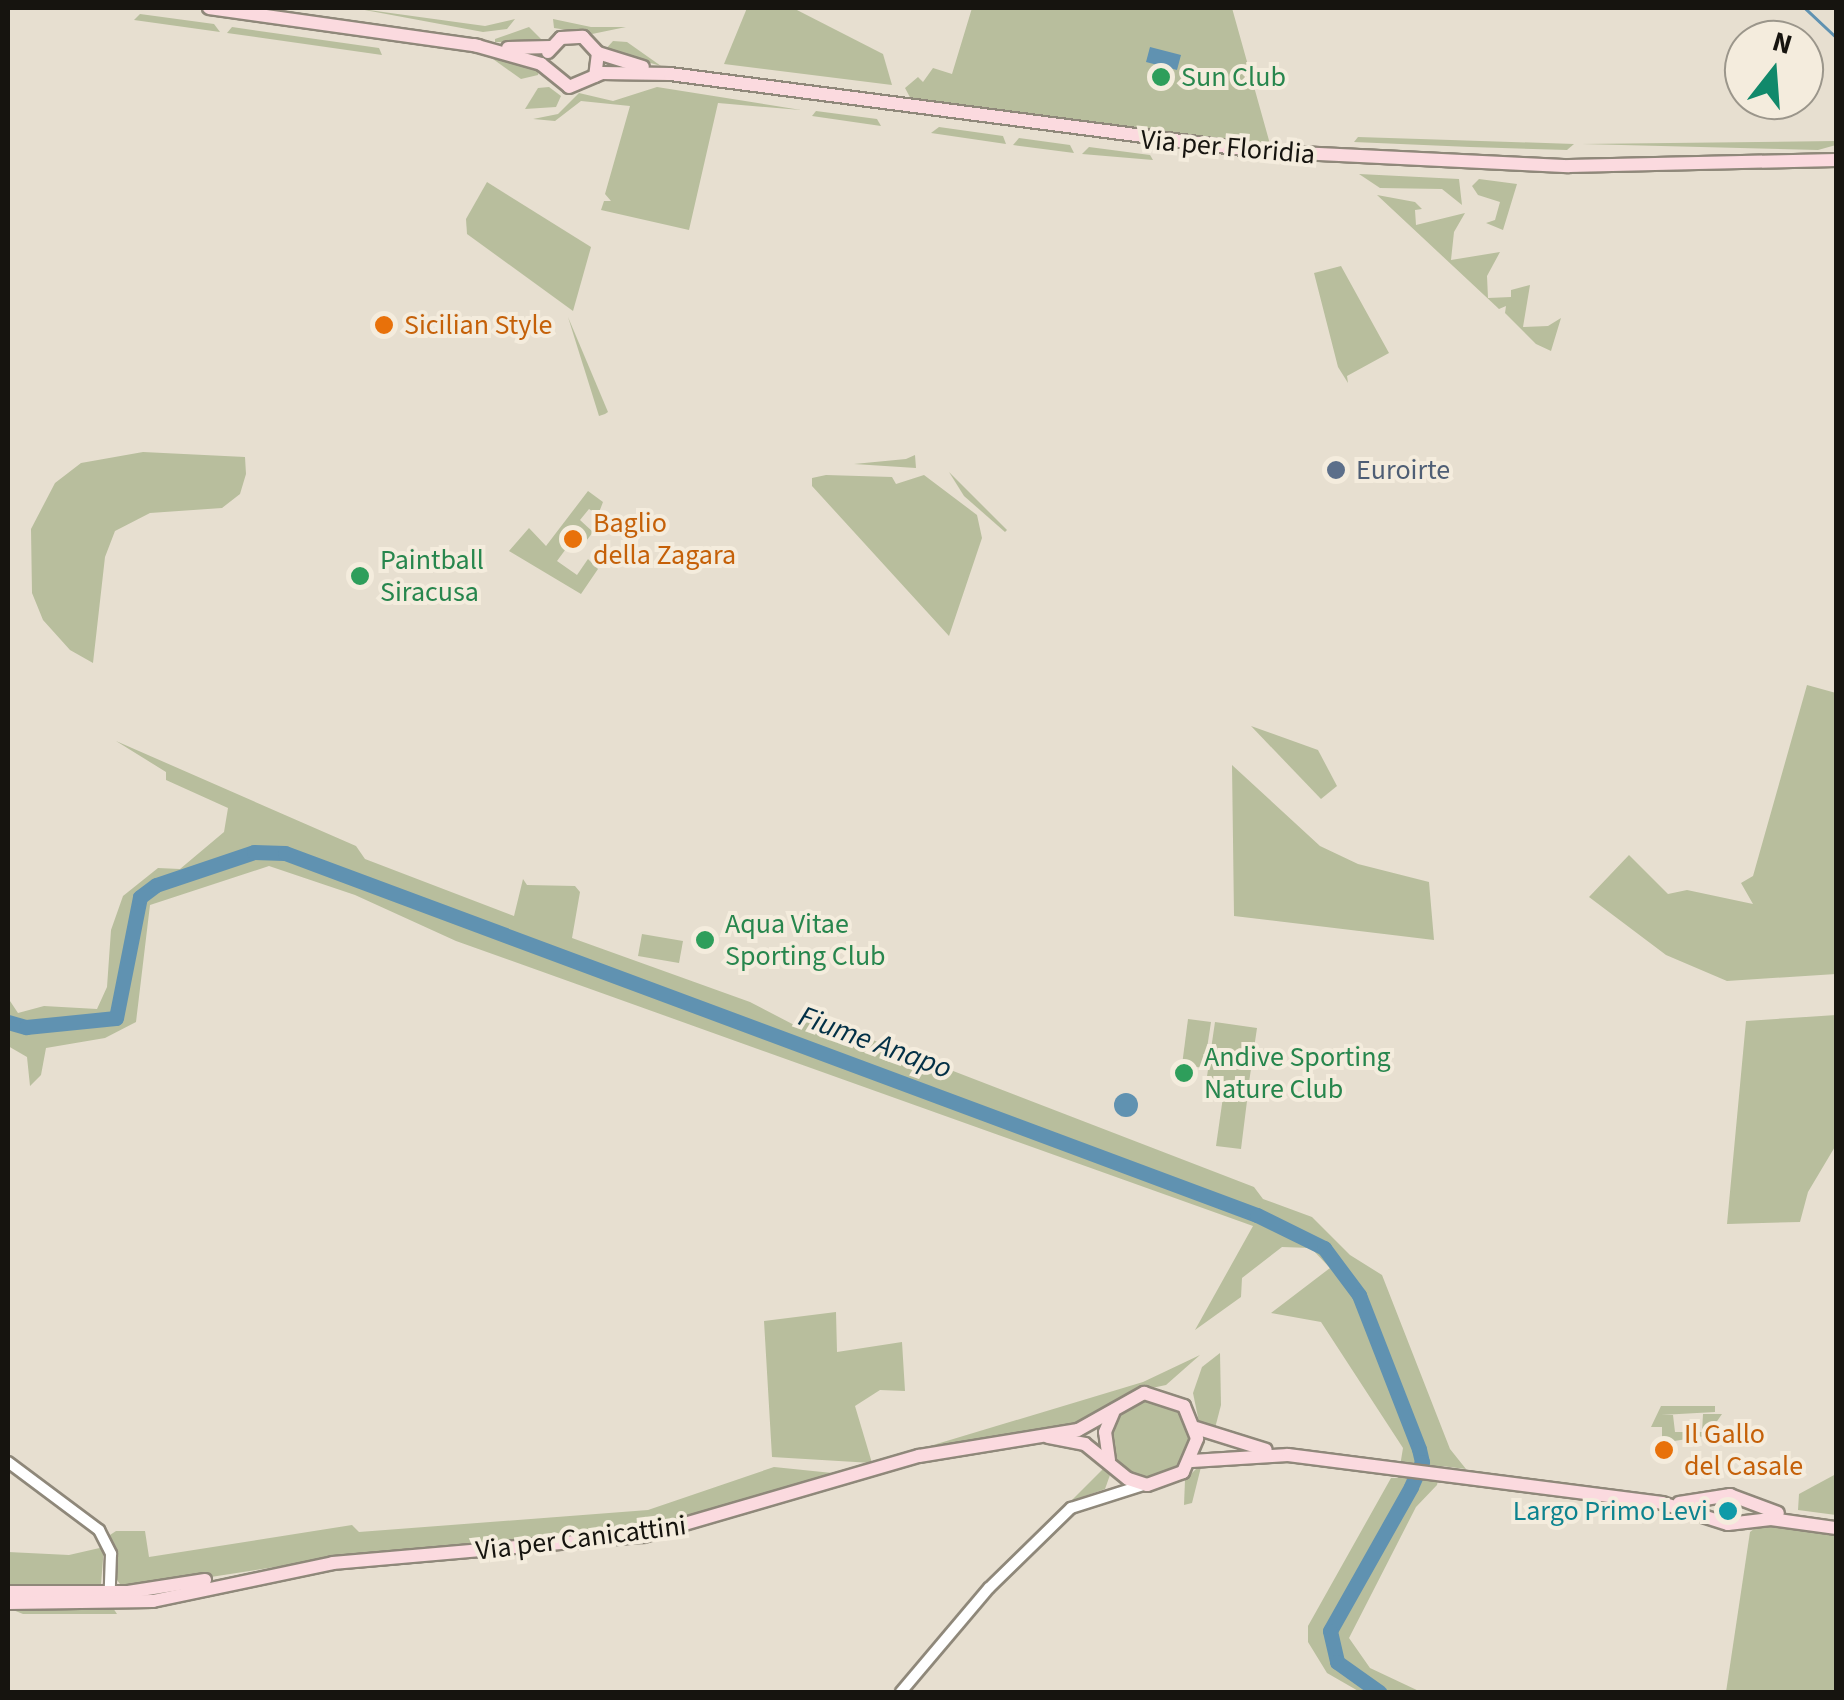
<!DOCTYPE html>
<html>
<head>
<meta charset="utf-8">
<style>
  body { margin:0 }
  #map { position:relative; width:1844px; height:1700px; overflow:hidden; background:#e7dfd0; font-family:"Source Sans 3",sans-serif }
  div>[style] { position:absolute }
  .green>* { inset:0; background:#b8be9d }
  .round { border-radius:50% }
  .water>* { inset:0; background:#6092b1 }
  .stream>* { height:2.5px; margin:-1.25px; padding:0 1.25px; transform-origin:1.25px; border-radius:1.25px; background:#6092b1 }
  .river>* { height:15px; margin:-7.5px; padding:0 7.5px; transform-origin:7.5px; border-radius:7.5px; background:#6092b1 }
  .roads { filter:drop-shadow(2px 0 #8f887a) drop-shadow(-2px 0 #8f887a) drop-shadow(0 2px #8f887a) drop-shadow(0 -2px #8f887a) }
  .tertiary>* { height:10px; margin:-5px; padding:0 5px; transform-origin:5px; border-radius:5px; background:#fff }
  .primary>* { height:12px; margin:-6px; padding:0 6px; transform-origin:6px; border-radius:6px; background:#fbdadf }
  .dots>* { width:28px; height:28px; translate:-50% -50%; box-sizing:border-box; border:5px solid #f4ecdd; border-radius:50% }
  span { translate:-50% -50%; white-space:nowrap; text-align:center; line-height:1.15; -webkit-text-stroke:8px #f4ecdd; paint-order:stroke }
  .leisure-label { font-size:28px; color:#27864d }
  .left { translate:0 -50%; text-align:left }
  .street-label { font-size:28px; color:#16140f }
  .food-label { font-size:28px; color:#c56008 }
  .service-label { font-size:28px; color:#4e5e75 }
  .culture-label { font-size:28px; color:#0d838f }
  .right { translate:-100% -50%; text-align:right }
  .water-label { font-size:30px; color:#023046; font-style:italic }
  .frame { position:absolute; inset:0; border:10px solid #16140f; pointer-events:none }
  .north { position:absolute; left:1724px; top:20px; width:100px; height:100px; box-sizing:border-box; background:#f4ecdd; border:2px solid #9b968b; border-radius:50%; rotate:17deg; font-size:28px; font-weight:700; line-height:40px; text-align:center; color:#16140f }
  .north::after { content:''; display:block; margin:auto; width:35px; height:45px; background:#11896b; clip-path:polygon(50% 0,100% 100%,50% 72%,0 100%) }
</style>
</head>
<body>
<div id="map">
  <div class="green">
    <i style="clip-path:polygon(354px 8px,485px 26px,515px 19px,507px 29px,483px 32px)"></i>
    <i style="clip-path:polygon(747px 8px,793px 8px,883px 54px,892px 85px,724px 64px)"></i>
    <i style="clip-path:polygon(972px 8px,1232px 8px,1270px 144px,912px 101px,905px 88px,918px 77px,923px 82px,933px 68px,952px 74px)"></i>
    <i style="clip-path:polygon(140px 14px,214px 24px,220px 32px,134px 20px)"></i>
    <i style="clip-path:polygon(553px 19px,591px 27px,626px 27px,592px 34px,554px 28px)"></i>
    <i style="clip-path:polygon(232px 27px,379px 48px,382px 55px,227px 33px)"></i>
    <i style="clip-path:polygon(529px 27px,544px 42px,495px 42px,495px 39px)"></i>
    <i style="clip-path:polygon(613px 41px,627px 42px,661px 66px,605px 50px)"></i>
    <i style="clip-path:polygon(486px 54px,539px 69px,538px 75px,521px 79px)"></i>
    <i style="clip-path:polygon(549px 87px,561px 96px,556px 107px,525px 109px,538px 88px)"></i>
    <i style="clip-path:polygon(657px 87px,801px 110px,718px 103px,689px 230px,601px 210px,604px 201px,611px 201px,605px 194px,630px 106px,581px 101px,555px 121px,533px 119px,558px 114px,579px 93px,613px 101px)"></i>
    <i style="clip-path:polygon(816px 111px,877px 119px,881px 126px,812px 116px)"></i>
    <i style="clip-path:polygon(939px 127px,1003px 136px,1006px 144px,931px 133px)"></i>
    <i style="clip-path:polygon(1358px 137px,1451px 140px,1574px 144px,1567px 150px,1470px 147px,1354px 142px)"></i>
    <i style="clip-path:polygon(1019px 138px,1070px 145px,1074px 153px,1013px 145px)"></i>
    <i style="clip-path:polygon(1836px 141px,1836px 145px,1818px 150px,1582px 144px)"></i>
    <i style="clip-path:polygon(1089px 147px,1150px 155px,1153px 160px,1082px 154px)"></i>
    <i style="clip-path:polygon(1359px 174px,1459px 179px,1462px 205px,1442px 189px,1380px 188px)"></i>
    <i style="clip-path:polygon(1479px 179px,1517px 184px,1503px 230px,1486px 223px,1495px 220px,1500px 202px,1478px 195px,1472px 186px)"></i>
    <i style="clip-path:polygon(487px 182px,591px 247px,573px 311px,467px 234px,466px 219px)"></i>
    <i style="clip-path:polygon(1377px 195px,1415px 202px,1422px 209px,1415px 210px,1416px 225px,1465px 213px,1454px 232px,1451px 260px,1500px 252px,1487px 276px,1488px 298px,1511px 297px,1511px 290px,1530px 285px,1523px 327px,1548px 326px,1561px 318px,1551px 351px,1536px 344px,1505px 313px,1506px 306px,1499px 309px)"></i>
    <i style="clip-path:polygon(1341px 266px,1389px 353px,1347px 376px,1348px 383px,1338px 367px,1314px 273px)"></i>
    <i style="clip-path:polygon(568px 317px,608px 412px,605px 414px,599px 416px)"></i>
    <i style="clip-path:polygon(143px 452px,245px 457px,246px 474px,240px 494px,222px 508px,150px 513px,115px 531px,105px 557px,93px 663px,70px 650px,43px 620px,32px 593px,31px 529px,55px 483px,81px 463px)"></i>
    <i style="clip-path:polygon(915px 455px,916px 468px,854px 464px,906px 459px)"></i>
    <i style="clip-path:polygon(949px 472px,1007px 530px,1005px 532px,964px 496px)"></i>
    <i style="clip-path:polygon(826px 475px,892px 477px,896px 484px,924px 475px,977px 515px,982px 538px,949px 636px,812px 486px,812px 478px)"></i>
    <i style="clip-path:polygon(588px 491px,603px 502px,598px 515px,589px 509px,580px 520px,593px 532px,583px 545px,571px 542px,557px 561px,577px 575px,588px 559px,598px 569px,581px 594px,509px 551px,529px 528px,546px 546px)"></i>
    <i style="clip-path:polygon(1807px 685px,1836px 693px,1836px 974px,1727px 981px,1666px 955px,1589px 897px,1629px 855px,1668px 894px,1687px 890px,1753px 904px,1741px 883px,1753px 876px)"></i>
    <i style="clip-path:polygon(1251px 726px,1318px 750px,1337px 786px,1321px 799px)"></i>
    <i style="clip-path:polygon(116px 741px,356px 846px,365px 859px,514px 916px,523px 879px,527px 885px,575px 886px,580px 892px,572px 938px,750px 1002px,800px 1028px,813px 1017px,1254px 1187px,1263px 1199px,1312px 1217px,1350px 1255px,1382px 1275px,1450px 1449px,1466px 1469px,1441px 1466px,1437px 1485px,1416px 1507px,1349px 1638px,1370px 1668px,1421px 1692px,1360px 1692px,1327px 1673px,1308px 1642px,1308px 1626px,1391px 1478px,1398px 1478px,1403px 1448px,1321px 1322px,1271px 1313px,1330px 1268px,1311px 1248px,1282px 1247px,1242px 1278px,1241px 1297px,1195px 1330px,1253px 1226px,456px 941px,355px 895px,269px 866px,150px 905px,136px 1022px,105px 1038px,46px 1048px,41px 1075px,30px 1086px,27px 1057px,8px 1046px,8px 998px,18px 1013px,44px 1006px,97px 1009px,107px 987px,111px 930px,123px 896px,158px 868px,180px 869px,224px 832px,228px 808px,166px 780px,166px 772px)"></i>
    <i style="clip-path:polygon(1232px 765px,1320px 846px,1358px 864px,1429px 882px,1434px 940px,1234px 916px)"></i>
    <i style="clip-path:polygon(642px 934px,683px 941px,679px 963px,638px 956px)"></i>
    <i style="clip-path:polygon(1836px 1015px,1836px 1145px,1808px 1192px,1800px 1222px,1727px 1224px,1746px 1021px)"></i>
    <i style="clip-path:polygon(1188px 1019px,1211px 1022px,1204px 1068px,1182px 1065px)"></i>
    <i style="clip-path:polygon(1215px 1022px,1257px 1028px,1247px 1096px,1205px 1090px)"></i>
    <i style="clip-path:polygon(1223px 1097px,1247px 1101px,1241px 1149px,1216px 1146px)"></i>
    <i style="clip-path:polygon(836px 1312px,837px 1352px,902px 1342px,905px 1391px,880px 1390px,855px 1406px,872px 1463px,772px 1457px,764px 1321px)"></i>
    <i style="clip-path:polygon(1220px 1353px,1221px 1405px,1214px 1432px,1199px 1422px,1193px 1393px,1202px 1367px)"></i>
    <i style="clip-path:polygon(1200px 1355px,1166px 1385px,1128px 1393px,1097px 1417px,1068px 1428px,920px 1449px,1143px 1382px)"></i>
    <i class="round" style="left:1109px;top:1398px;width:82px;height:82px"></i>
    <i style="clip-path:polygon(1661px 1406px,1715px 1406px,1715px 1412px,1661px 1415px,1673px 1415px,1675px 1432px,1702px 1432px,1703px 1414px,1722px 1414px,1713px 1427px,1718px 1434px,1662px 1443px,1662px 1427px,1651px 1427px)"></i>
    <i style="clip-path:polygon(1202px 1463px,1192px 1503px,1184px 1505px,1185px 1480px)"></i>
    <i style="clip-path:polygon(774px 1467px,842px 1474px,638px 1531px,332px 1558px,172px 1583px,122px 1587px,115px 1577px,110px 1535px,116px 1531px,145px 1531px,149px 1557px,352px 1525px,359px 1532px,648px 1510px)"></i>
    <i style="clip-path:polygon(1104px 1468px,1110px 1475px,1105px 1489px,1071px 1501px)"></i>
    <i style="clip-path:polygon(1836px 1474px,1836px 1515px,1798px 1510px,1799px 1494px)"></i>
    <i style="clip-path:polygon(1763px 1522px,1836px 1531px,1836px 1692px,1726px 1692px,1750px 1532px)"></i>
    <i style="clip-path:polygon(104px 1547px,101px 1584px,8px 1589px,8px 1552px,69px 1555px)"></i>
    <i style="clip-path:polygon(8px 1608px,113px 1608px,117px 1614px,23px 1614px)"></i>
  </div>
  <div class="water">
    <i style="clip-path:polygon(1150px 47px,1181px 55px,1177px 70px,1146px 62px)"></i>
    <i class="round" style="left:1114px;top:1093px;width:24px;height:24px"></i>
  </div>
  <div class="stream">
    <i style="left:1805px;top:8px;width:42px;rotate:43.1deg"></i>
  </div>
  <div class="river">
    <i style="left:8px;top:1022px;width:19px;rotate:16deg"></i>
    <i style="left:26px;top:1027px;width:90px;rotate:-5.7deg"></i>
    <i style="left:116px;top:1018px;width:123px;rotate:-78.8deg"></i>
    <i style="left:140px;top:897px;width:20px;rotate:-37deg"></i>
    <i style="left:156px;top:885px;width:103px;rotate:-18.6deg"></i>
    <i style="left:254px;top:852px;width:31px;rotate:2deg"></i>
    <i style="left:285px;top:853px;width:1037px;rotate:20.43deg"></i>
    <i style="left:1257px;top:1215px;width:75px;rotate:26.2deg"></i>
    <i style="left:1324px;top:1248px;width:59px;rotate:53.3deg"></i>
    <i style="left:1359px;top:1295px;width:165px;rotate:68.7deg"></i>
    <i style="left:1419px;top:1449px;width:13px;rotate:77deg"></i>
    <i style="left:1422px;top:1462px;width:27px;rotate:114deg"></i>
    <i style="left:1411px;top:1487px;width:165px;rotate:119.4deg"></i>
    <i style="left:1330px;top:1631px;width:32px;rotate:77deg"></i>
    <i style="left:1337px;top:1662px;width:52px;rotate:35.5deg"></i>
  </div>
  <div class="roads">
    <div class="tertiary">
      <i style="left:8px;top:1462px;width:114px;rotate:36.8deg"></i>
      <i style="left:99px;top:1530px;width:27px;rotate:63deg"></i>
      <i style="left:111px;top:1554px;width:38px;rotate:92deg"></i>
      <i style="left:901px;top:1692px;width:136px;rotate:-49.8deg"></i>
      <i style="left:989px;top:1588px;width:115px;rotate:-44.3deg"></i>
      <i style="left:1071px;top:1508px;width:76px;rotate:-17.7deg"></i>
    </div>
    <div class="primary">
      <i style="left:209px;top:8px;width:272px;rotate:8deg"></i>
      <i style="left:474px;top:45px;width:70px;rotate:15.8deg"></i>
      <i style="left:541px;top:64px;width:36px;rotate:39deg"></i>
      <i style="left:569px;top:87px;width:36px;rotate:-23deg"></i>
      <i style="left:602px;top:73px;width:68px;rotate:0.8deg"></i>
      <i style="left:670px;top:74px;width:593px;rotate:7.46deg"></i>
      <i style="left:1258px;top:151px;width:311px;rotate:2.8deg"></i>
      <i style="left:1569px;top:166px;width:267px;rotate:-1.3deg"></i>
      <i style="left:508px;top:48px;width:43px;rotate:-1.3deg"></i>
      <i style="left:548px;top:52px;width:19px;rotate:-47deg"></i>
      <i style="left:561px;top:38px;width:22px;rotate:-3deg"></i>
      <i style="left:583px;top:37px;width:22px;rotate:47deg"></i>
      <i style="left:598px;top:53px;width:23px;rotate:97deg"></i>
      <i style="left:598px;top:53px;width:47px;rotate:17.3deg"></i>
      <i style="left:1196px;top:1428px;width:73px;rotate:17.4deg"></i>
      <i style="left:1109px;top:1460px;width:28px;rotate:-98deg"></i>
      <i style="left:1105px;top:1432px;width:21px;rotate:-67deg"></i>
      <i style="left:1192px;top:1461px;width:96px;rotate:-3.6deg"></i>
      <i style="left:1288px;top:1455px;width:377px;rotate:7.3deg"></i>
      <i style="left:1662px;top:1503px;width:69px;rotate:17.7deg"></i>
      <i style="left:1728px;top:1524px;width:43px;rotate:-6.6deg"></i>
      <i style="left:1771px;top:1519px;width:66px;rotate:7.9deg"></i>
      <i style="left:1679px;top:1503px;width:52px;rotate:-8.9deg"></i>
      <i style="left:1730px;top:1495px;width:51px;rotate:20.6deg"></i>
      <i style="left:8px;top:1592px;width:120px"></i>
      <i style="left:128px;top:1592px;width:78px;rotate:-8.9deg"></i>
      <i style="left:8px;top:1603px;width:145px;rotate:-0.8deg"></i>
      <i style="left:153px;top:1601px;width:184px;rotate:-11.9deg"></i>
      <i style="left:333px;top:1563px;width:311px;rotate:-5deg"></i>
      <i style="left:643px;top:1536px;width:287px;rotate:-16.2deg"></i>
      <i style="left:919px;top:1456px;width:161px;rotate:-9.3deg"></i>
      <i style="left:1078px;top:1430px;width:76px;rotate:-29.3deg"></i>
      <i style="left:1144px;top:1393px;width:42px;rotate:18deg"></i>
      <i style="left:1184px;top:1406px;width:35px;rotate:68deg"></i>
      <i style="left:1197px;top:1439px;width:36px;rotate:113deg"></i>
      <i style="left:1183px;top:1472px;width:38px;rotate:160deg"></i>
      <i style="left:1147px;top:1485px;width:20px;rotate:-162deg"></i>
      <i style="left:1128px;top:1479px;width:55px;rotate:-140.9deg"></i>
      <i style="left:1085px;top:1444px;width:38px;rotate:-169deg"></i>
    </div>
  </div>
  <div class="dots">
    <i style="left:1161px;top:77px;background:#2e9e5b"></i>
    <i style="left:384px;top:325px;background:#e8710a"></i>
    <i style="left:1336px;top:470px;background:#5c6f8a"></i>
    <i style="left:573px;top:539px;background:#e8710a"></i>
    <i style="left:360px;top:576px;background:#2e9e5b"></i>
    <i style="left:705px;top:940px;background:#2e9e5b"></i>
    <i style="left:1184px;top:1073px;background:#2e9e5b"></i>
    <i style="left:1664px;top:1450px;background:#e8710a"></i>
    <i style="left:1728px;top:1511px;background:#0f9aa8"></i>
  </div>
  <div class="leisure-label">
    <span class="left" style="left:1181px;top:77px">Sun Club</span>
    <span class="left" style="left:380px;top:576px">Paintball<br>Siracusa</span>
    <span class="left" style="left:725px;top:940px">Aqua Vitae<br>Sporting Club</span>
    <span class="left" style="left:1204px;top:1073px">Andive Sporting<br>Nature Club</span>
  </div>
  <div class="street-label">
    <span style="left:1228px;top:147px;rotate:5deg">Via per Floridia</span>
    <span style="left:581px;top:1538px;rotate:-7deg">Via per Canicattini</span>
  </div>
  <div class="food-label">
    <span class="left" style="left:404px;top:325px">Sicilian Style</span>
    <span class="left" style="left:593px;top:539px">Baglio<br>della Zagara</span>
    <span class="left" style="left:1684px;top:1450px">Il Gallo<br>del Casale</span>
  </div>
  <div class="service-label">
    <span class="left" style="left:1356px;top:470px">Euroirte</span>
  </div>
  <div class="culture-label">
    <span class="right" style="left:1708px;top:1511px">Largo Primo Levi</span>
  </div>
  <div class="water-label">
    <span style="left:875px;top:1043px;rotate:20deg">Fiume Anapo</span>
  </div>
  <div class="frame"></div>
  <div class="north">N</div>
</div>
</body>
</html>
